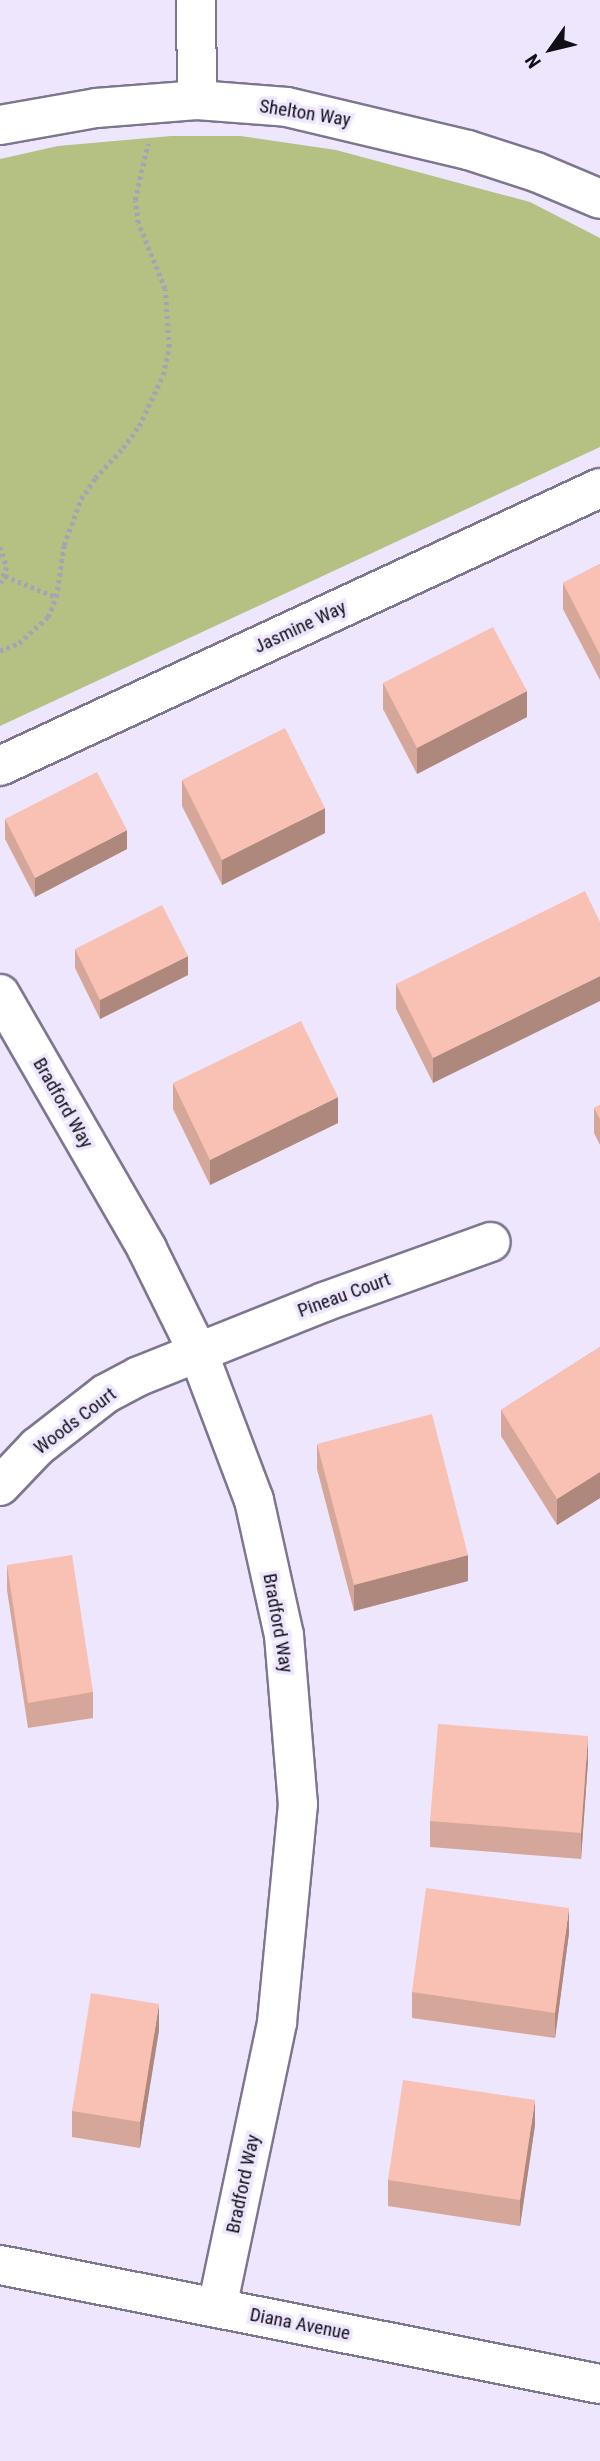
<!DOCTYPE html>
<html>
<head>
<meta charset="utf-8">
<style>
  body { margin:0 }
  #map { position:relative; width:600px; height:2461px; overflow:hidden; background:#ede6fd; font-family:"Roboto Condensed",sans-serif }
  div>[style] { position:absolute }
  .green>* { inset:0; background:#b5c183 }
  .path>* { height:4.5px; margin-top:-2.25px; transform-origin:0; background:repeating-linear-gradient(90deg,#a8a2b5 0 3.5px,transparent 0 7px) }
  .roads { filter:drop-shadow(2px 0 #7e768f) drop-shadow(-2px 0 #7e768f) drop-shadow(0 2px #7e768f) drop-shadow(0 -2px #7e768f) }
  .minor>* { height:38px; margin:-19px; padding:0 19px; transform-origin:19px; border-radius:19px; background:#fff }
  .wall>* { inset:0; background:#d5a69a }
  .shaded-wall>* { inset:0; background:#ae877d }
  .building>* { inset:0; background:#f8c1b3 }
  span { translate:-50% -50%; white-space:nowrap; text-align:center; line-height:1.15; -webkit-text-stroke:7px #ede6fd; paint-order:stroke }
  .street-label { font-size:19px; color:#110e18 }
  .north { position:absolute; left:516px; top:14px; width:70px; height:70px; -webkit-text-stroke:5px #ede6fd; paint-order:stroke; rotate:236deg; font-size:19px; font-weight:700; line-height:28px; text-align:center; color:#110e18 }
  .north::after { content:''; display:block; margin:auto; width:24px; height:32px; background:#110e18; clip-path:polygon(50% 0,100% 100%,50% 72%,0 100%) }
</style>
</head>
<body>
<div id="map">
  <div class="green">
    <i style="clip-path:polygon(171px 136px,241px 136px,336px 150px,530px 202px,600px 238px,600px 447px,0 726px,0 159px,58px 146px)"></i>
  </div>
  <div class="path">
    <i style="left:0;top:547px;width:21px;rotate:71deg"></i>
    <i style="left:7px;top:567px;width:19px;rotate:111deg"></i>
    <i style="left:5px;top:576px;width:55px;rotate:22.4deg"></i>
    <i style="left:0;top:651px;width:21px;rotate:-23deg"></i>
    <i style="left:19px;top:643px;width:39px;rotate:-42deg"></i>
    <i style="left:48px;top:617px;width:22px;rotate:-68deg"></i>
    <i style="left:56px;top:597px;width:53px;rotate:-81.3deg"></i>
    <i style="left:64px;top:545px;width:49px;rotate:-69.7deg"></i>
    <i style="left:81px;top:499px;width:25px;rotate:-56deg"></i>
    <i style="left:95px;top:478px;width:41px;rotate:-47deg"></i>
    <i style="left:123px;top:448px;width:27px;rotate:-54deg"></i>
    <i style="left:139px;top:426px;width:56px;rotate:-64.8deg"></i>
    <i style="left:163px;top:375px;width:29px;rotate:-78deg"></i>
    <i style="left:169px;top:347px;width:58px;rotate:-93.9deg"></i>
    <i style="left:165px;top:289px;width:71px;rotate:-112.2deg"></i>
    <i style="left:138px;top:223px;width:23px;rotate:-97deg"></i>
    <i style="left:135px;top:200px;width:58px;rotate:-77.2deg"></i>
  </div>
  <div class="roads">
    <div class="minor">
      <i style="left:196px;top:0;width:100px;rotate:89.4deg"></i>
      <i style="left:0;top:125px;width:97px;rotate:-10deg"></i>
      <i style="left:96px;top:108px;width:101px;rotate:-4.5deg"></i>
      <i style="left:197px;top:100px;width:90px;rotate:4.4deg"></i>
      <i style="left:287px;top:107px;width:186px;rotate:13.4deg"></i>
      <i style="left:468px;top:150px;width:71px;rotate:17.9deg"></i>
      <i style="left:536px;top:172px;width:69px;rotate:22.9deg"></i>
      <i style="left:0;top:766px;width:661px;rotate:-24.86deg"></i>
      <i style="left:0;top:994px;width:294px;rotate:60deg"></i>
      <i style="left:147px;top:1249px;width:115px;rotate:63.7deg"></i>
      <i style="left:198px;top:1352px;width:158px;rotate:69.3deg"></i>
      <i style="left:254px;top:1500px;width:138px;rotate:77.5deg"></i>
      <i style="left:284px;top:1635px;width:170px;rotate:85.3deg"></i>
      <i style="left:298px;top:1804px;width:220px;rotate:95.5deg"></i>
      <i style="left:277px;top:2023px;width:291px;rotate:101.9deg"></i>
      <i style="left:0;top:1486px;width:54px;rotate:-46.5deg"></i>
      <i style="left:37px;top:1447px;width:86px;rotate:-37.9deg"></i>
      <i style="left:105px;top:1394px;width:38px;rotate:-28deg"></i>
      <i style="left:139px;top:1376px;width:199px;rotate:-21.8deg"></i>
      <i style="left:324px;top:1302px;width:177px;rotate:-19.8deg"></i>
      <i style="left:0;top:2265px;width:612px;rotate:11.22deg"></i>
    </div>
  </div>
  <div class="wall">
    <i style="clip-path:polygon(600px 564px,600px 680px,563px 609px,563px 583px)"></i>
    <i style="clip-path:polygon(383px 683px,527px 717px,417px 774px,383px 709px)"></i>
    <i style="clip-path:polygon(182px 780px,325px 833px,222px 885px,182px 806px)"></i>
    <i style="clip-path:polygon(5px 819px,127px 849px,35px 897px,5px 839px)"></i>
    <i style="clip-path:polygon(600px 922px,433px 1083px,396px 1009px,396px 984px)"></i>
    <i style="clip-path:polygon(75px 949px,188px 975px,100px 1019px,75px 968px)"></i>
    <i style="clip-path:polygon(173px 1083px,338px 1123px,210px 1185px,173px 1109px)"></i>
    <i style="clip-path:polygon(600px 1105px,600px 1145px,594px 1133px,594px 1108px)"></i>
    <i style="clip-path:polygon(600px 1347px,600px 1498px,557px 1525px,501px 1436px,501px 1410px)"></i>
    <i style="clip-path:polygon(317px 1444px,468px 1581px,354px 1611px,317px 1469px)"></i>
    <i style="clip-path:polygon(7px 1565px,93px 1692px,93px 1718px,28px 1728px,7px 1590px)"></i>
    <i style="clip-path:polygon(588px 1761px,581px 1859px,430px 1847px,430px 1821px)"></i>
    <i style="clip-path:polygon(569px 1933px,555px 2038px,412px 2018px,412px 1992px)"></i>
    <i style="clip-path:polygon(159px 2030px,140px 2148px,72px 2137px,72px 2111px)"></i>
    <i style="clip-path:polygon(535px 2125px,520px 2226px,388px 2206px,388px 2180px)"></i>
  </div>
  <div class="shaded-wall">
    <i style="clip-path:polygon(527px 691px,527px 717px,417px 774px,417px 748px)"></i>
    <i style="clip-path:polygon(325px 808px,325px 833px,222px 885px,222px 860px)"></i>
    <i style="clip-path:polygon(127px 830px,127px 849px,35px 897px,35px 878px)"></i>
    <i style="clip-path:polygon(188px 956px,188px 975px,100px 1019px,100px 1000px)"></i>
    <i style="clip-path:polygon(600px 976px,600px 1001px,433px 1083px,433px 1058px)"></i>
    <i style="clip-path:polygon(338px 1097px,338px 1123px,210px 1185px,210px 1160px)"></i>
    <i style="clip-path:polygon(600px 1472px,600px 1498px,557px 1525px,557px 1499px)"></i>
    <i style="clip-path:polygon(468px 1555px,468px 1581px,354px 1611px,354px 1585px)"></i>
    <i style="clip-path:polygon(588px 1736px,588px 1761px,581px 1859px,581px 1833px)"></i>
    <i style="clip-path:polygon(569px 1908px,569px 1933px,555px 2038px,555px 2013px)"></i>
    <i style="clip-path:polygon(159px 2004px,159px 2030px,140px 2148px,140px 2122px)"></i>
    <i style="clip-path:polygon(535px 2100px,535px 2125px,520px 2226px,520px 2200px)"></i>
  </div>
  <div class="building">
    <i style="clip-path:polygon(600px 564px,600px 655px,563px 583px)"></i>
    <i style="clip-path:polygon(493px 627px,527px 691px,417px 748px,383px 683px)"></i>
    <i style="clip-path:polygon(285px 728px,325px 808px,222px 860px,182px 780px)"></i>
    <i style="clip-path:polygon(97px 772px,127px 830px,35px 878px,5px 819px)"></i>
    <i style="clip-path:polygon(585px 891px,600px 922px,600px 976px,433px 1058px,396px 984px)"></i>
    <i style="clip-path:polygon(162px 905px,188px 956px,100px 1000px,75px 949px)"></i>
    <i style="clip-path:polygon(301px 1021px,338px 1097px,210px 1160px,173px 1083px)"></i>
    <i style="clip-path:polygon(600px 1105px,600px 1119px,594px 1108px)"></i>
    <i style="clip-path:polygon(600px 1347px,600px 1472px,557px 1499px,501px 1410px)"></i>
    <i style="clip-path:polygon(432px 1414px,468px 1555px,354px 1585px,317px 1444px)"></i>
    <i style="clip-path:polygon(72px 1555px,93px 1692px,28px 1703px,7px 1565px)"></i>
    <i style="clip-path:polygon(438px 1724px,588px 1736px,581px 1833px,430px 1821px)"></i>
    <i style="clip-path:polygon(426px 1888px,569px 1908px,555px 2013px,412px 1992px)"></i>
    <i style="clip-path:polygon(91px 1993px,159px 2004px,140px 2122px,72px 2111px)"></i>
    <i style="clip-path:polygon(403px 2080px,535px 2100px,520px 2200px,388px 2180px)"></i>
  </div>
  <div class="street-label">
    <span style="left:305px;top:113px;rotate:9deg">Shelton Way</span>
    <span style="left:300px;top:627px;rotate:-25deg">Jasmine Way</span>
    <span style="left:63px;top:1103px;rotate:60deg">Bradford Way</span>
    <span style="left:344px;top:1295px;rotate:-20deg">Pineau Court</span>
    <span style="left:75px;top:1421px;rotate:-37deg">Woods Court</span>
    <span style="left:278px;top:1623px;rotate:80deg">Bradford Way</span>
    <span style="left:243px;top:2184px;rotate:-78deg">Bradford Way</span>
    <span style="left:300px;top:2324px;rotate:11deg">Diana Avenue</span>
  </div>
  <div class="north">N</div>
</div>
</body>
</html>
